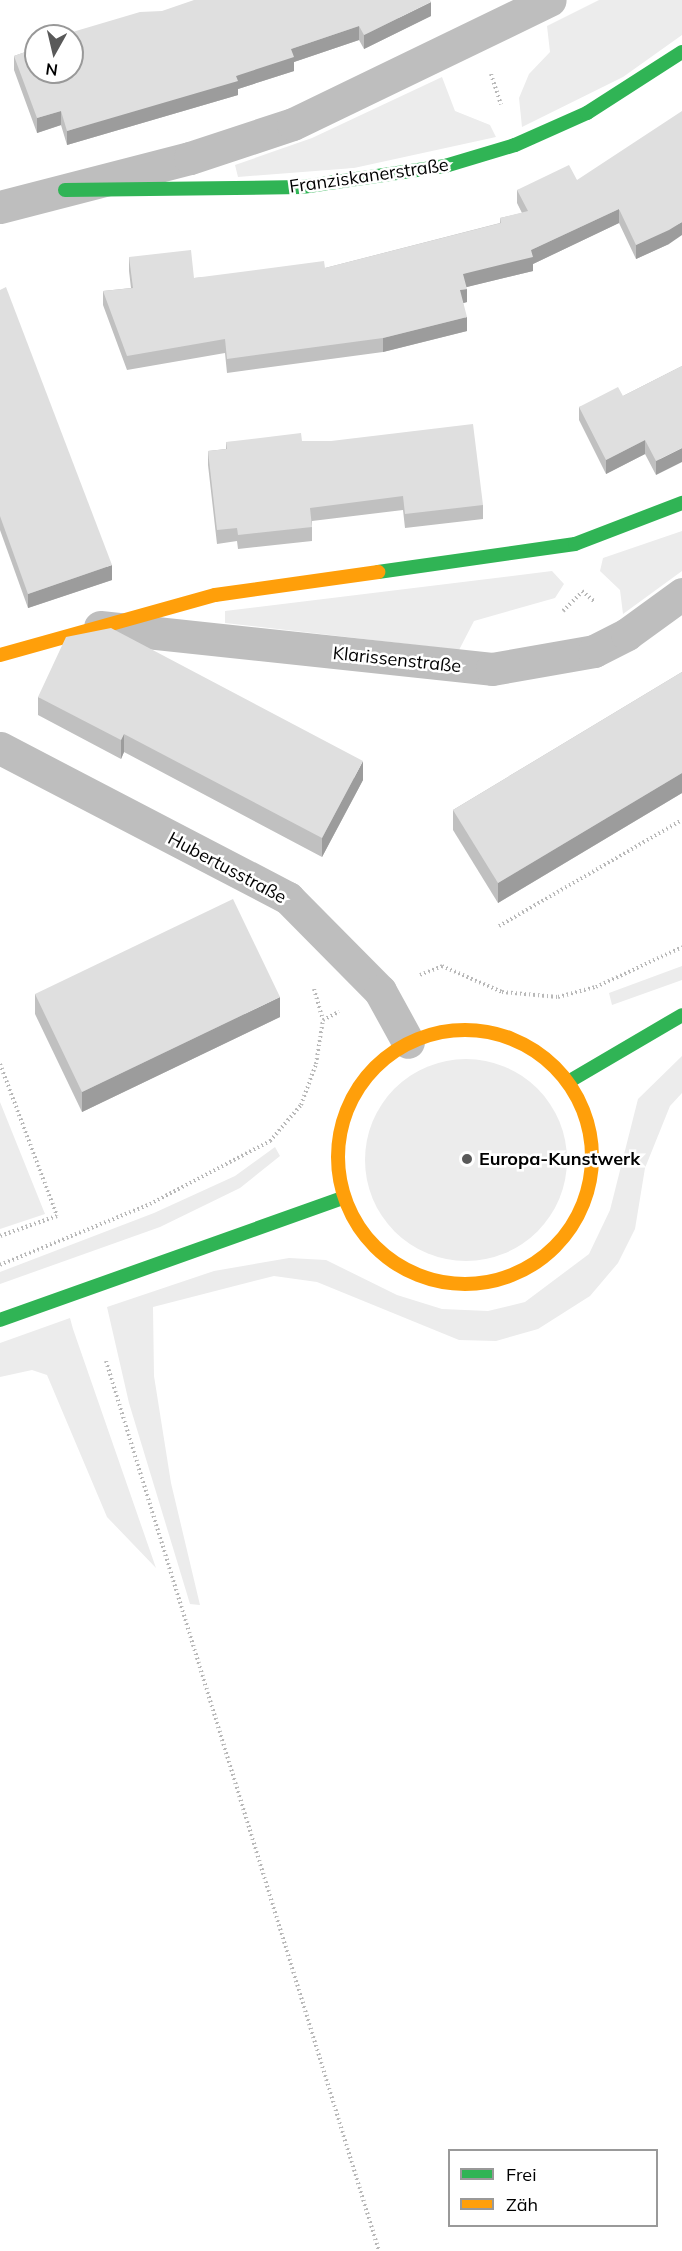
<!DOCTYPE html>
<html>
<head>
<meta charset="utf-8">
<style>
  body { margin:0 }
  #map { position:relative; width:682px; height:2251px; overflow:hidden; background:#fff; font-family:Mulish,sans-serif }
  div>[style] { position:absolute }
  .green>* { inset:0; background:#ececec }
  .round { border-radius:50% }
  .path>* { height:4px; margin-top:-2px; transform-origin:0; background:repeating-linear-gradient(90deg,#b9b9b9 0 1.5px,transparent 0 4.5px) }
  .street>* { height:33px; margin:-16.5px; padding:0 16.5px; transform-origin:16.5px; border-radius:16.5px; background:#bebebe }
  .fast>* { height:14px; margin:-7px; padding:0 7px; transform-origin:7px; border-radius:7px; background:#30b455 }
  .slow>* { height:14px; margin:-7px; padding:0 7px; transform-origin:7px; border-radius:7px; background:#ff9f0a }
  .slow>.ring { margin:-7px; padding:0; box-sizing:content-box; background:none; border:14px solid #ff9f0a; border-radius:50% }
  .wall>* { inset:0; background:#c0c0c0 }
  .shaded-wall>* { inset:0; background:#9c9c9c }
  .building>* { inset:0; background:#dfdfdf }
  .dots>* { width:16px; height:16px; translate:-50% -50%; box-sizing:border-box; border:3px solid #fff; border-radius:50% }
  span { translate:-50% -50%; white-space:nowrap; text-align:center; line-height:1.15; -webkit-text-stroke:5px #fff; paint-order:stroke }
  .street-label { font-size:18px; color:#000 }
  .poi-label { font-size:18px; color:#000; font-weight:700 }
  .left { translate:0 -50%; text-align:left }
  .legend { position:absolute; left:448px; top:2149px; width:210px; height:78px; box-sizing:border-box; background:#fff; border:2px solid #999; margin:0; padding:8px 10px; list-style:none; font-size:18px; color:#000 }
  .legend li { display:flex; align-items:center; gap:12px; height:30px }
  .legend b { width:30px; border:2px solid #999 }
  .north { position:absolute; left:24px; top:24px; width:60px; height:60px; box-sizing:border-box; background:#fff; border:2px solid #999; border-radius:50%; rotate:188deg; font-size:16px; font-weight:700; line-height:24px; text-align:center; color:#000 }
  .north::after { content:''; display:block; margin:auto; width:21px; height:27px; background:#595959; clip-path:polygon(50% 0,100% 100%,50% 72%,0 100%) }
</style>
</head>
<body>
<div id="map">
  <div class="green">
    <i style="clip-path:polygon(599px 0,682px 0,682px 35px,623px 77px,522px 127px,519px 98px,529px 74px,550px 52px,547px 26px)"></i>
    <i style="clip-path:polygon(442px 77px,455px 111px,490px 125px,496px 137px,354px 168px,238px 177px,235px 165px,312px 138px)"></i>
    <i style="clip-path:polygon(682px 531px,682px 571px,623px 614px,620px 590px,600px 571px,603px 558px)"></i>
    <i style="clip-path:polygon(552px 571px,564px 584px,555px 598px,474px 621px,459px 650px,225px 623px,225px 611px)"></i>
    <i style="clip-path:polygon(682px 966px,682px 980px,612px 1005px,609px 993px)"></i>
    <i style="clip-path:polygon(682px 1056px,682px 1093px,670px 1106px,645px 1168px,635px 1229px,618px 1263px,590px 1296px,538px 1329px,496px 1341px,459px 1340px,317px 1282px,274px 1276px,153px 1307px,154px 1376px,171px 1483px,200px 1605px,190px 1604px,129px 1403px,107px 1307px,214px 1271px,289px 1258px,326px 1260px,397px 1295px,442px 1309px,488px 1311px,525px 1302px,589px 1254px,610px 1210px,638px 1099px)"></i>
    <i class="round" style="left:365px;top:1059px;width:202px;height:202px"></i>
    <i style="clip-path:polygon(0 1102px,45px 1214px,0 1229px)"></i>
    <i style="clip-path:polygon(275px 1147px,280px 1156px,240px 1188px,160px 1227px,0 1284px,0 1272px,154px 1213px,235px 1176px)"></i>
    <i style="clip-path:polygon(70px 1318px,73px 1329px,156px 1568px,107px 1517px,47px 1375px,32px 1370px,0 1377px,0 1343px)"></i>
  </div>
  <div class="path">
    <i style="left:491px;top:74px;width:32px;rotate:72deg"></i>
    <i style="left:582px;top:591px;width:17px;rotate:40deg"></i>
    <i style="left:563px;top:611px;width:27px;rotate:-45deg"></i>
    <i style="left:499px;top:926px;width:211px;rotate:-30.1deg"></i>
    <i style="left:420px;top:975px;width:24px;rotate:-22deg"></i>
    <i style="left:442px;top:966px;width:65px;rotate:23.4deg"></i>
    <i style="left:502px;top:992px;width:56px;rotate:5.1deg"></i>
    <i style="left:558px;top:997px;width:39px;rotate:-15deg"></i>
    <i style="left:596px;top:987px;width:95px;rotate:-24.9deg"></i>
    <i style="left:314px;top:989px;width:32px;rotate:74deg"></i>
    <i style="left:0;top:1064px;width:162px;rotate:69.4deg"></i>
    <i style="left:57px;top:1216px;width:60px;rotate:160.7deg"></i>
    <i style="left:0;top:1265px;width:162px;rotate:-22.1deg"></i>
    <i style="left:150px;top:1204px;width:136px;rotate:-27.7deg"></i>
    <i style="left:270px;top:1141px;width:48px;rotate:-49.3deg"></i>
    <i style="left:301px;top:1105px;width:44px;rotate:-69.9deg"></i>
    <i style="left:316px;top:1064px;width:45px;rotate:-81deg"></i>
    <i style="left:323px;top:1020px;width:18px;rotate:-27deg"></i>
    <i style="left:106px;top:1361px;width:931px;rotate:72.95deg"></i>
  </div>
  <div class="street">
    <i style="left:0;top:207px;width:196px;rotate:-14.5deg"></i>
    <i style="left:190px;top:158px;width:108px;rotate:-18.3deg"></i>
    <i style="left:293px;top:124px;width:285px;rotate:-25.8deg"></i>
    <i style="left:100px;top:627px;width:394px;rotate:6.1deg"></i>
    <i style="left:492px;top:669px;width:104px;rotate:-10deg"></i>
    <i style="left:594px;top:651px;width:37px;rotate:-27deg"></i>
    <i style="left:627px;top:634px;width:68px;rotate:-36deg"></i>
    <i style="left:0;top:748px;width:325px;rotate:27.5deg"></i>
    <i style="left:288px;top:898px;width:131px;rotate:45.3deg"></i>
    <i style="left:380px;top:991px;width:58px;rotate:61.2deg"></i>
  </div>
  <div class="fast">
    <i style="left:65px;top:190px;width:237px;rotate:-0.7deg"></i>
    <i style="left:302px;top:187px;width:145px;rotate:-8.4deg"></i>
    <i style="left:445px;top:166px;width:73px;rotate:-16.7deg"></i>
    <i style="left:515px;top:145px;width:79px;rotate:-24deg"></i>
    <i style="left:587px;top:113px;width:113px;rotate:-32.7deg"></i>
    <i style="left:378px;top:572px;width:199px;rotate:-8.1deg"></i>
    <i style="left:575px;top:544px;width:115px;rotate:-21deg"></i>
    <i style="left:568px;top:1082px;width:132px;rotate:-30.4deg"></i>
    <i style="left:0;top:1320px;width:364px;rotate:-19.6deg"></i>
  </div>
  <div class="slow">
    <i style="left:0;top:655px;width:223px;rotate:-15.6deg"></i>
    <i style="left:215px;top:595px;width:165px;rotate:-8deg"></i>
    <i class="ring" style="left:338px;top:1030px;width:240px;height:240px"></i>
  </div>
  <div class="wall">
    <i style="clip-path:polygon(431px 16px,364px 49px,359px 40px,294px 62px,294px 71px,238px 89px,238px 95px,67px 145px,61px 125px,37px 133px,14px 70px,14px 56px,72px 36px)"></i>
    <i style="clip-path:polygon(577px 180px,669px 244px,636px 259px,619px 223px,533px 264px,533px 271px,466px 287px,467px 302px,463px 303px,467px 331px,383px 352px,227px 373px,225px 353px,127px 370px,103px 305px,103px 291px,131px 288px,129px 271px,129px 257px,194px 278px,325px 268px,500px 223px,500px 218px,522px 213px,517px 203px,517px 190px)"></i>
    <i style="clip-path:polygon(0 290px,112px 580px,28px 608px,0 530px)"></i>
    <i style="clip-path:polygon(682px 366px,656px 475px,645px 454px,606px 474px,579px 420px,579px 407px,623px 396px)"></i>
    <i style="clip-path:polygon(302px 441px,483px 505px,483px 519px,405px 528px,403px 510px,312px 521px,312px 541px,238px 549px,237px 541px,217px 544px,208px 465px,208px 451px,226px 449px,226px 442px)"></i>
    <i style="clip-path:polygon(682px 672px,682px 793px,498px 903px,453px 830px,453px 810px)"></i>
    <i style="clip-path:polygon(38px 697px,363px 780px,322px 857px,124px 752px,121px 759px,38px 715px)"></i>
    <i style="clip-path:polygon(35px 994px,280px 1017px,82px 1112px,35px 1014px)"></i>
  </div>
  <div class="shaded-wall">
    <i style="clip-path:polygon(431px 2px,431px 16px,364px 49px,364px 35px)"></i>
    <i style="clip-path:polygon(359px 26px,359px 40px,294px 62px,294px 71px,238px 89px,238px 95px,67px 145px,67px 131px,236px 76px,291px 49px)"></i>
    <i style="clip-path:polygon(61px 111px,61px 125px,37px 133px,37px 118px)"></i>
    <i style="clip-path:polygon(619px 209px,619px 223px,533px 264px,533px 271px,463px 288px,463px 274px,531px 250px)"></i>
    <i style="clip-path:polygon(682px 222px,682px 235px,669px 244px,636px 259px,636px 245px)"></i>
    <i style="clip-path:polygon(467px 289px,467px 302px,460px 304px,460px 290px)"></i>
    <i style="clip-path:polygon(467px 317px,467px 331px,383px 352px,383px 338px)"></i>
    <i style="clip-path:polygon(645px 440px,645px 454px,606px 474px,606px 460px)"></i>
    <i style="clip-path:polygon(682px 448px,682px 462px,656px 475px,656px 461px)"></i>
    <i style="clip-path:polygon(112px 565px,112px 580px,28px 608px,28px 594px)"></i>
    <i style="clip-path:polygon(124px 734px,124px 752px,121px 759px,121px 740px)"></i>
    <i style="clip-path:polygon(363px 761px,363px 780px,322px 857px,322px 838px)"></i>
    <i style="clip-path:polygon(682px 773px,682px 793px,498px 903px,498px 883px)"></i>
    <i style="clip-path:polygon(280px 997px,280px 1017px,82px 1112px,82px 1092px)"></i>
  </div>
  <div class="building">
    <i style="clip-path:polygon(194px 0,430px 0,431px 2px,364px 35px,359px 26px,291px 49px,294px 57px,236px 76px,238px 81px,67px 131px,61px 111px,37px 118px,14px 56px,36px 48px,36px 72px,72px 72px,72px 36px,59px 36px,140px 12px,162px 11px)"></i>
    <i style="clip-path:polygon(682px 111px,682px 222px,669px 230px,636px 245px,619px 209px,531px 250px,533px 257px,463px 274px,467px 289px,460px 290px,467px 317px,383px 338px,227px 359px,225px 339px,127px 356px,103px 291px,133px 288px,129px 257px,191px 250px,194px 278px,324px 261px,325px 268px,501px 223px,500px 218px,528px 211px,517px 190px,569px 165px,577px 180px)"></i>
    <i style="clip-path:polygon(6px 287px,112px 565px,28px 594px,0 516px,0 290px)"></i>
    <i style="clip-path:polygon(682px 366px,682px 448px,656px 461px,645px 440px,606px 460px,579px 407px,618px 387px,623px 396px)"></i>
    <i style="clip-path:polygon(473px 424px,483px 505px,405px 514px,403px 496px,310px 508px,312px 527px,238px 535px,237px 528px,217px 530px,208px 451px,227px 449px,226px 442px,301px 433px,302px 441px,331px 441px)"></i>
    <i style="clip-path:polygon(111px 628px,363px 761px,322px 838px,124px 734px,121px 740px,38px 697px,66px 637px)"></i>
    <i style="clip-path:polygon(682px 672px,682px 773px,498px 883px,453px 810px)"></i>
    <i style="clip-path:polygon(233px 899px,280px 997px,82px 1092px,35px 994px)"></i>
  </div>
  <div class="dots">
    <i style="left:467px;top:1159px;background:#595959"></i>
  </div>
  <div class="street-label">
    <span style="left:369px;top:176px;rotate:-8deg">Franziskanerstraße</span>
    <span style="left:397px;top:660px;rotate:6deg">Klarissenstraße</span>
    <span style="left:227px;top:868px;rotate:28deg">Hubertusstraße</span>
  </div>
  <div class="poi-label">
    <span class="left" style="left:479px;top:1159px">Europa-Kunstwerk</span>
  </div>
  <ul class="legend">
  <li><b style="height:8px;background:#30b455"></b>Frei</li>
  <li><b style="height:8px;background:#ff9f0a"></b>Zäh</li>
  </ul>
  <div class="north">N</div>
</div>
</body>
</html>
